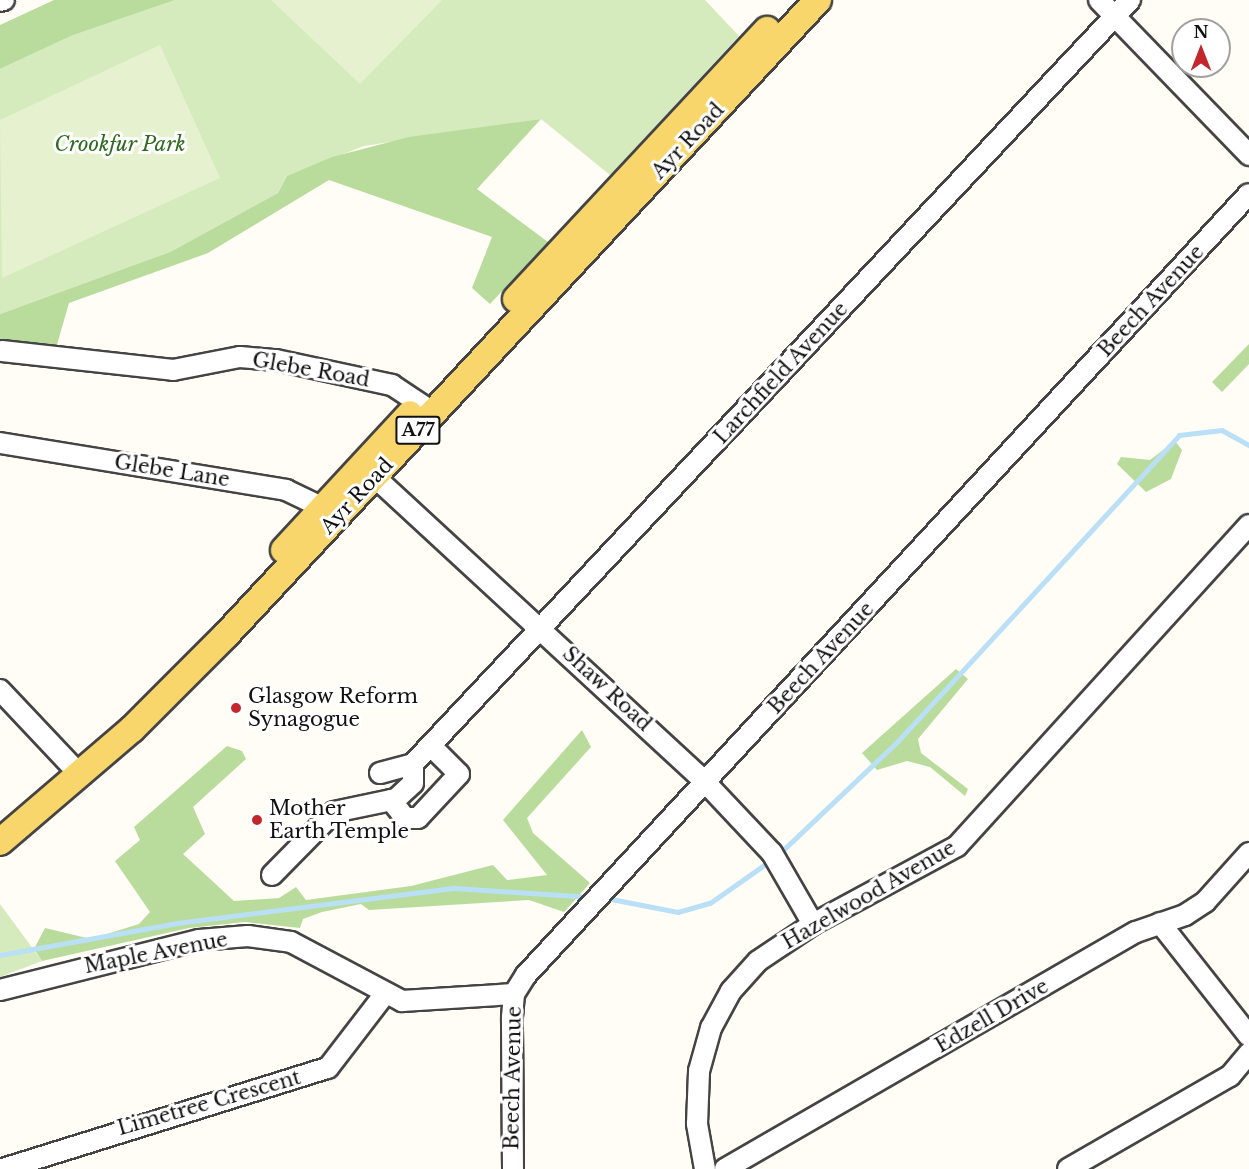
<!DOCTYPE html>
<html>
<head>
<meta charset="utf-8">
<style>
  body { margin:0 }
  #map { position:relative; width:1249px; height:1169px; overflow:hidden; background:#fffdf5; font-family:"Libre Baskerville",serif }
  div>[style] { position:absolute }
  .green>* { inset:0; background:#d5ebbd }
  .forest>* { inset:0; background:#b9dc9c }
  .pitch>* { inset:0; background:#e6f2cf }
  .stream>* { height:4.5px; margin:-2.25px; padding:0 2.25px; transform-origin:2.25px; border-radius:2.25px; background:#b9e0f7 }
  .roads { filter:drop-shadow(2px 0 #444) drop-shadow(-2px 0 #444) drop-shadow(0 2px #444) drop-shadow(0 -2px #444) }
  .minor>* { height:20px; margin:-10px; padding:0 10px; transform-origin:10px; border-radius:10px; background:#fff }
  .major>* { height:26px; margin:-13px; padding:0 13px; transform-origin:13px; border-radius:13px; background:#f9d66b }
  .dots>* { width:16px; height:16px; translate:-50% -50%; box-sizing:border-box; border:3px solid #fff; border-radius:50% }
  span { translate:-50% -50%; white-space:nowrap; text-align:center; line-height:1.15; -webkit-text-stroke:6px #fff; paint-order:stroke }
  .shield-label span { padding:2px 4px; background:#fff; border:2px solid; border-radius:4px; -webkit-text-stroke-width:0 }
  .shield-label { font-size:18px; color:#111; font-weight:700 }
  .street-label { font-size:20px; color:#111 }
  .park-label { font-size:20px; color:#2f6b1f; font-style:italic }
  .poi-label { font-size:20px; color:#111 }
  .left { translate:0 -50%; text-align:left }
  .north { position:absolute; left:1171px; top:18px; width:60px; height:60px; box-sizing:border-box; background:#fff; border:2px solid #a0a0a0; border-radius:50%; rotate:0deg; font-size:16px; font-weight:700; line-height:24px; text-align:center; color:#111 }
  .north::after { content:''; display:block; margin:auto; width:21px; height:27px; background:#c4262e; clip-path:polygon(50% 0,100% 100%,50% 72%,0 100%) }
</style>
</head>
<body>
<div id="map">
  <div class="green">
    <i style="clip-path:polygon(175px 0,705px 0,739px 36px,610px 175px,541px 119px,364px 146px,287px 176px,278px 193px,170px 252px,0 314px,0 69px,71px 36px)"></i>
    <i style="clip-path:polygon(0 904px,42px 961px,0 977px)"></i>
  </div>
  <div class="forest">
    <i style="clip-path:polygon(54px 0,175px 0,71px 36px,0 69px,0 25px)"></i>
    <i style="clip-path:polygon(541px 119px,477px 189px,548px 242px,490px 304px,472px 288px,492px 237px,329px 180px,208px 253px,69px 303px,56px 348px,0 343px,0 314px,170px 252px,278px 193px,287px 176px,332px 157px,409px 137px)"></i>
    <i style="clip-path:polygon(1249px 344px,1249px 364px,1222px 392px,1212px 382px)"></i>
    <i style="clip-path:polygon(1175px 441px,1182px 450px,1171px 479px,1146px 492px,1117px 464px,1121px 457px,1150px 460px)"></i>
    <i style="clip-path:polygon(956px 669px,968px 679px,918px 739px,921px 753px,968px 789px,965px 796px,930px 767px,907px 761px,877px 770px,862px 753px)"></i>
    <i style="clip-path:polygon(582px 730px,591px 747px,527px 818px,533px 833px,590px 883px,564px 912px,529px 900px,369px 910px,361px 904px,322px 912px,303px 919px,300px 928px,245px 922px,189px 928px,42px 961px,34px 949px,45px 928px,91px 939px,139px 924px,150px 912px,115px 861px,140px 840px,134px 827px,227px 746px,242px 751px,246px 759px,193px 807px,205px 834px,183px 854px,234px 901px,279px 898px,296px 887px,306px 900px,411px 886px,493px 865px,507px 880px,547px 875px,503px 820px)"></i>
  </div>
  <div class="pitch">
    <i style="clip-path:polygon(271px 0,442px 0,360px 84px)"></i>
    <i style="clip-path:polygon(160px 45px,220px 178px,2px 278px,0 120px)"></i>
  </div>
  <div class="stream">
    <i style="left:779px;top:854px;width:164px;rotate:-43.5deg"></i>
    <i style="left:898px;top:741px;width:415px;rotate:-47.4deg"></i>
    <i style="left:1179px;top:435px;width:43px;rotate:-6.6deg"></i>
    <i style="left:1222px;top:430px;width:31px;rotate:29deg"></i>
    <i style="left:606px;top:898px;width:73px;rotate:11deg"></i>
    <i style="left:678px;top:912px;width:33px;rotate:-16deg"></i>
    <i style="left:710px;top:903px;width:73px;rotate:-35deg"></i>
    <i style="left:0;top:955px;width:180px;rotate:-10.2deg"></i>
    <i style="left:177px;top:923px;width:280px;rotate:-7.2deg"></i>
    <i style="left:455px;top:888px;width:136px;rotate:3.8deg"></i>
  </div>
  <div class="roads">
    <div class="minor">
      <i style="left:1099px;top:0;width:216px;rotate:45.9deg"></i>
      <i style="left:0;top:1px;width:4px;rotate:-14deg"></i>
      <i style="left:2px;top:351px;width:172px;rotate:6.3deg"></i>
      <i style="left:173px;top:370px;width:68px;rotate:-11deg"></i>
      <i style="left:240px;top:357px;width:36px;rotate:5deg"></i>
      <i style="left:276px;top:360px;width:119px;rotate:12.2deg"></i>
      <i style="left:392px;top:385px;width:50px;rotate:33.7deg"></i>
      <i style="left:0;top:443px;width:290px;rotate:9.3deg"></i>
      <i style="left:286px;top:490px;width:53px;rotate:25.6deg"></i>
      <i style="left:365px;top:468px;width:464px;rotate:42.7deg"></i>
      <i style="left:706px;top:783px;width:96px;rotate:46.7deg"></i>
      <i style="left:772px;top:853px;width:82px;rotate:60deg"></i>
      <i style="left:0;top:690px;width:117px;rotate:46.7deg"></i>
      <i style="left:380px;top:773px;width:34px;rotate:-15deg"></i>
      <i style="left:391px;top:800px;width:23px;rotate:52deg"></i>
      <i style="left:405px;top:818px;width:13px"></i>
      <i style="left:418px;top:818px;width:60px;rotate:-47deg"></i>
      <i style="left:459px;top:774px;width:40px;rotate:-135deg"></i>
      <i style="left:272px;top:875px;width:88px;rotate:-45.5deg"></i>
      <i style="left:334px;top:812px;width:63px;rotate:-11.8deg"></i>
      <i style="left:396px;top:799px;width:23px;rotate:-43deg"></i>
      <i style="left:413px;top:783px;width:19px;rotate:-90deg"></i>
      <i style="left:413px;top:764px;width:1048px;rotate:-46.82deg"></i>
      <i style="left:1160px;top:923px;width:144px;rotate:51.8deg"></i>
      <i style="left:0;top:990px;width:205px;rotate:-14.1deg"></i>
      <i style="left:199px;top:940px;width:49px;rotate:-4.7deg"></i>
      <i style="left:248px;top:936px;width:43px;rotate:7.9deg"></i>
      <i style="left:291px;top:942px;width:126px;rotate:28deg"></i>
      <i style="left:402px;top:1001px;width:112px;rotate:-3.6deg"></i>
      <i style="left:3px;top:1169px;width:340px;rotate:-17.3deg"></i>
      <i style="left:328px;top:1068px;width:92px;rotate:-52.5deg"></i>
      <i style="left:513px;top:1169px;width:152px;rotate:-90.4deg"></i>
      <i style="left:512px;top:1017px;width:23px;rotate:-85deg"></i>
      <i style="left:514px;top:994px;width:22px;rotate:-58deg"></i>
      <i style="left:526px;top:975px;width:1064px;rotate:-47.21deg"></i>
      <i style="left:705px;top:1169px;width:46px;rotate:-100.1deg"></i>
      <i style="left:697px;top:1124px;width:53px;rotate:-87.8deg"></i>
      <i style="left:699px;top:1071px;width:45px;rotate:-74.4deg"></i>
      <i style="left:711px;top:1028px;width:42px;rotate:-61.6deg"></i>
      <i style="left:731px;top:991px;width:40px;rotate:-48deg"></i>
      <i style="left:758px;top:961px;width:66px;rotate:-33.9deg"></i>
      <i style="left:813px;top:924px;width:164px;rotate:-28.4deg"></i>
      <i style="left:957px;top:846px;width:434px;rotate:-47.7deg"></i>
      <i style="left:725px;top:1169px;width:474px;rotate:-30deg"></i>
      <i style="left:1136px;top:932px;width:52px;rotate:-19.1deg"></i>
      <i style="left:1185px;top:915px;width:24px;rotate:-33deg"></i>
      <i style="left:1205px;top:902px;width:66px;rotate:-48.1deg"></i>
      <i style="left:1068px;top:1169px;width:187px;rotate:-29.9deg"></i>
      <i style="left:1230px;top:1076px;width:30px;rotate:-50deg"></i>
    </div>
    <div class="major">
      <i style="left:516px;top:299px;width:368px;rotate:-47deg"></i>
      <i style="left:284px;top:550px;width:185px;rotate:-47.2deg"></i>
      <i style="left:0;top:842px;width:174px;rotate:-40.6deg"></i>
      <i style="left:132px;top:729px;width:133px;rotate:-45deg"></i>
      <i style="left:226px;top:635px;width:868px;rotate:-47.01deg"></i>
    </div>
  </div>
  <div class="dots">
    <i style="left:236px;top:708px;background:#c4262e"></i>
    <i style="left:257px;top:820px;background:#c4262e"></i>
  </div>
  <div class="shield-label">
    <span style="left:418px;top:430px">A77</span>
  </div>
  <div class="street-label">
    <span style="left:688px;top:141px;rotate:-47deg">Ayr Road</span>
    <span style="left:1151px;top:301px;rotate:-47deg">Beech Avenue</span>
    <span style="left:311px;top:370px;rotate:10deg">Glebe Road</span>
    <span style="left:781px;top:373px;rotate:-47deg">Larchfield Avenue</span>
    <span style="left:172px;top:471px;rotate:9deg">Glebe Lane</span>
    <span style="left:357px;top:496px;rotate:-47deg">Ayr Road</span>
    <span style="left:821px;top:658px;rotate:-47deg">Beech Avenue</span>
    <span style="left:607px;top:689px;rotate:43deg">Shaw Road</span>
    <span style="left:869px;top:895px;rotate:-30deg">Hazelwood Avenue</span>
    <span style="left:156px;top:953px;rotate:-11deg">Maple Avenue</span>
    <span style="left:992px;top:1016px;rotate:-30deg">Edzell Drive</span>
    <span style="left:513px;top:1078px;rotate:-89deg">Beech Avenue</span>
    <span style="left:209px;top:1103px;rotate:-16deg">Limetree Crescent</span>
  </div>
  <div class="park-label">
    <span style="left:120px;top:144px">Crookfur Park</span>
  </div>
  <div class="poi-label">
    <span class="left" style="left:248px;top:708px">Glasgow Reform<br>Synagogue</span>
    <span class="left" style="left:269px;top:820px">Mother<br>Earth Temple</span>
  </div>
  <div class="north">N</div>
</div>
</body>
</html>
